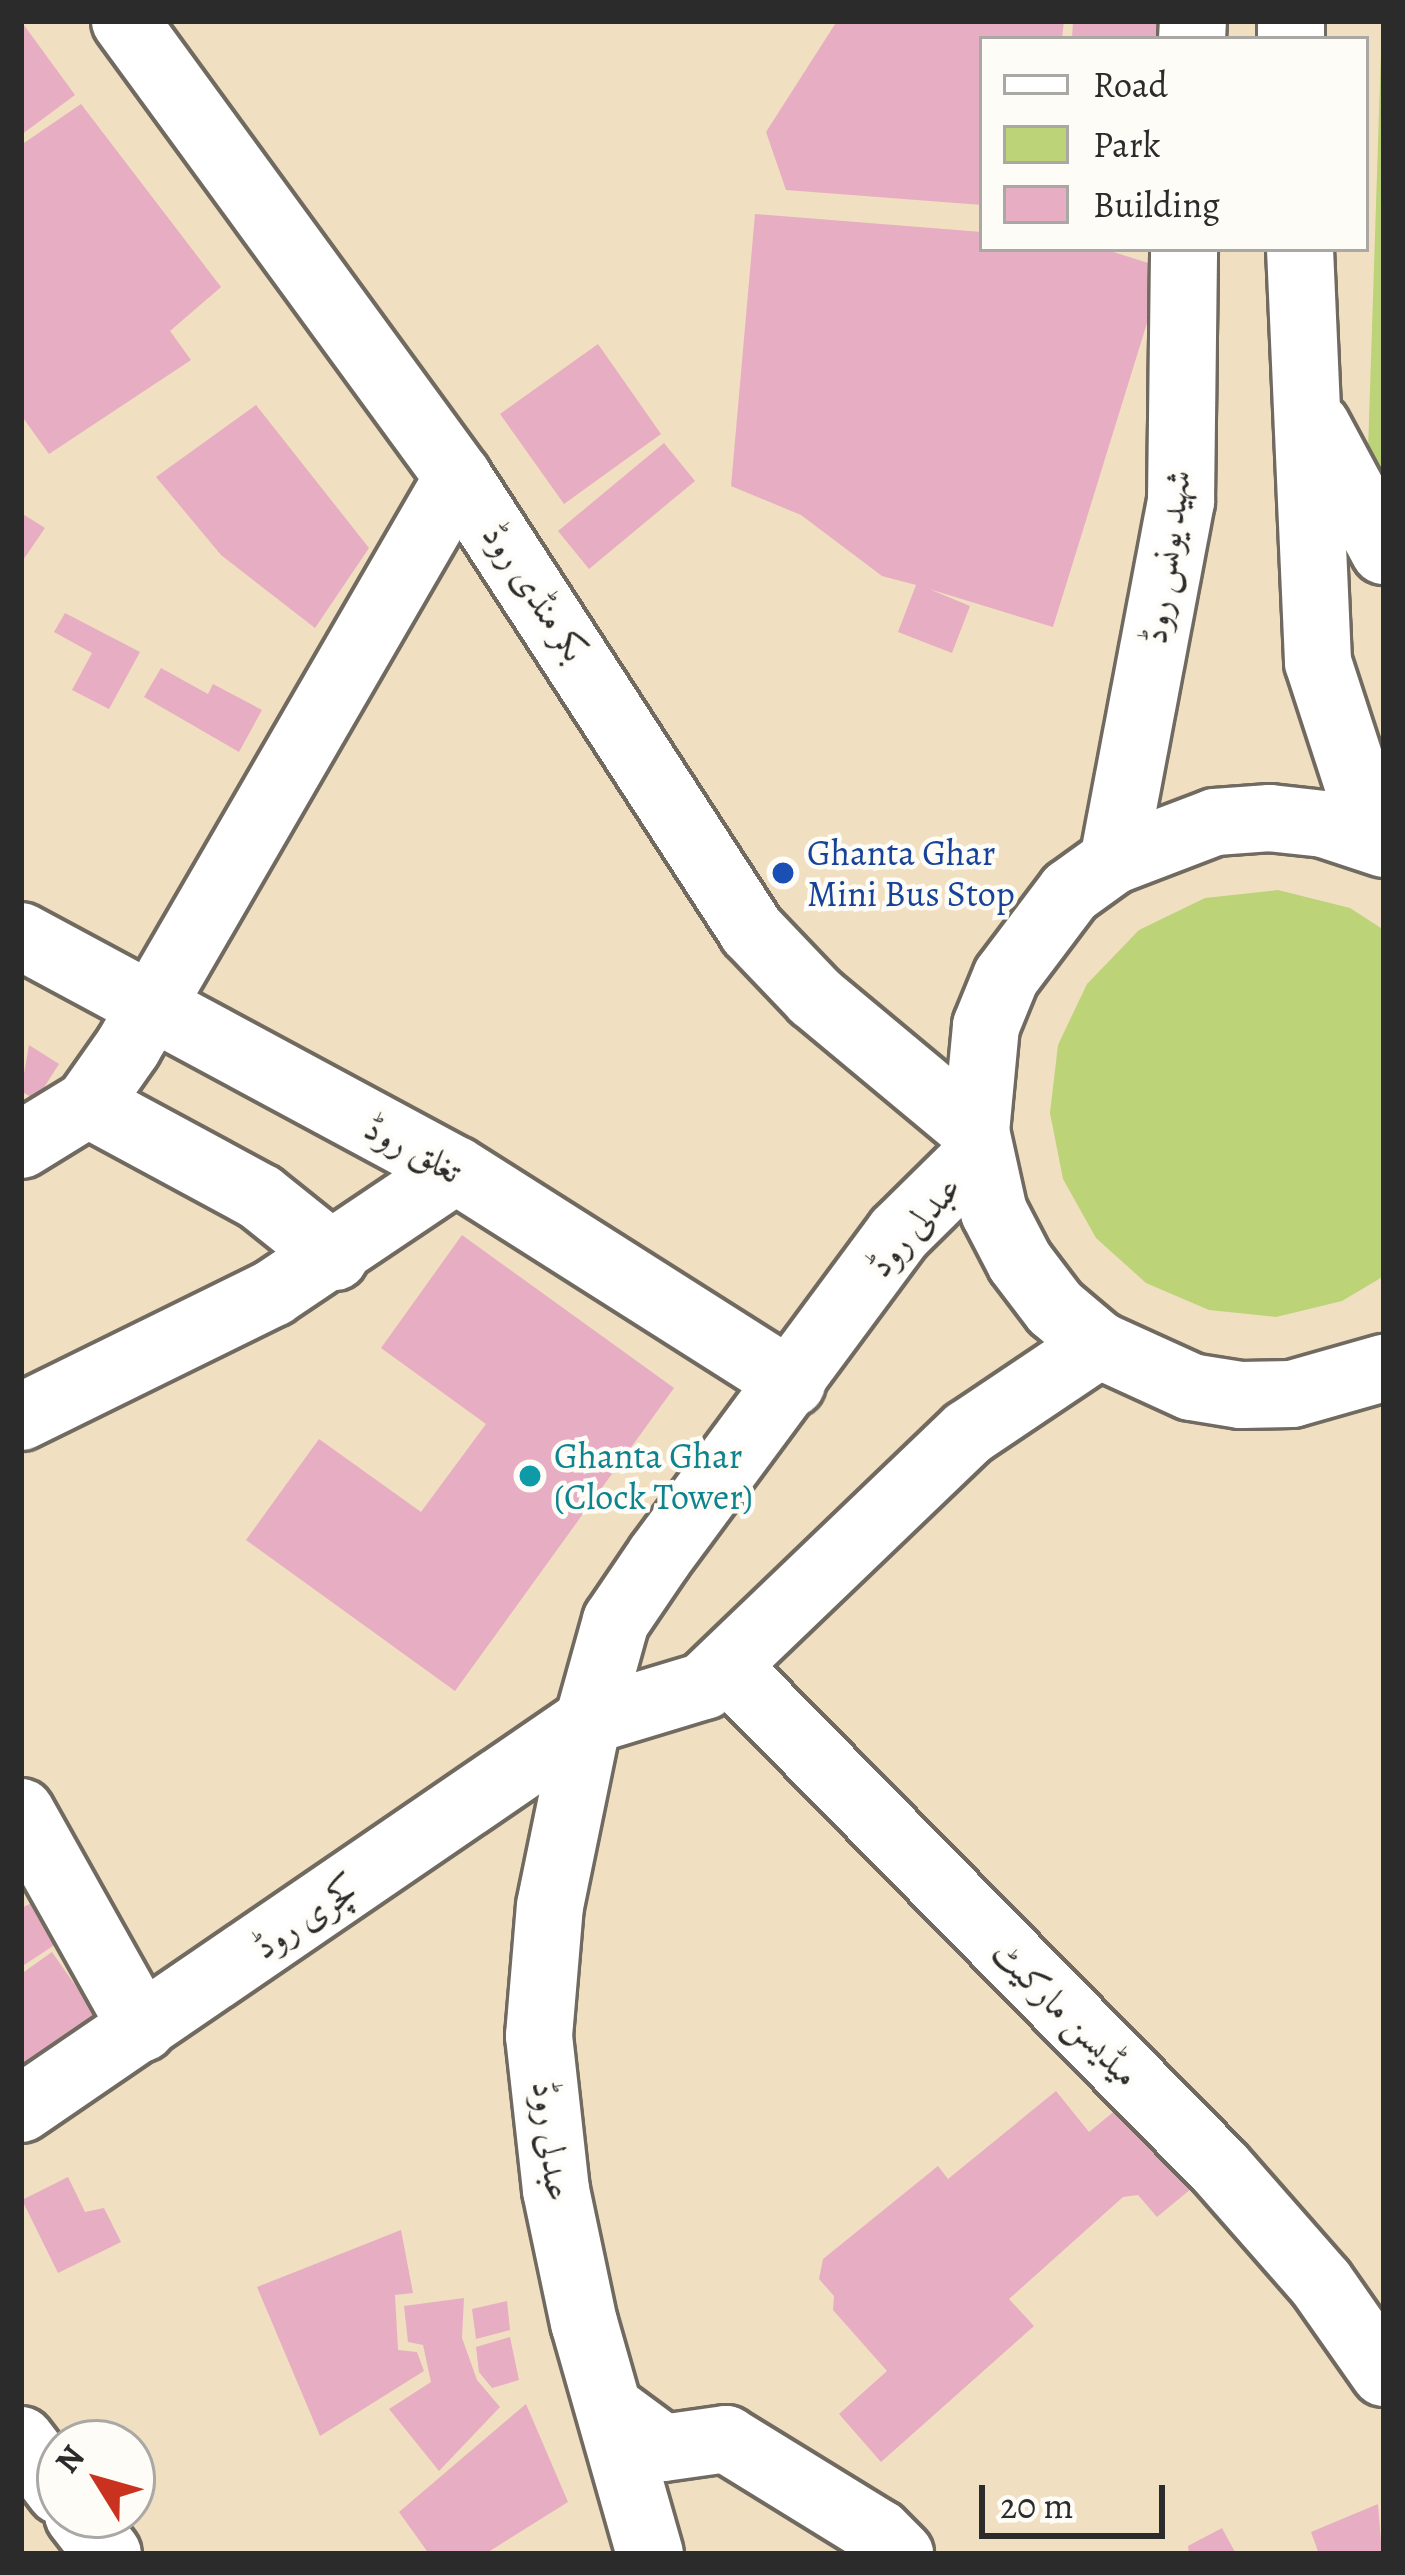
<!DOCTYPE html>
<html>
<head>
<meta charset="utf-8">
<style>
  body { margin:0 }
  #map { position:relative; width:1405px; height:2575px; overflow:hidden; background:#f1dfc1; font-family:Alegreya,Amiri,serif }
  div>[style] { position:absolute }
  .green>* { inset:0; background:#bcd378 }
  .building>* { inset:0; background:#e7adc3 }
  .roads { filter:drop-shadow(3px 0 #706a60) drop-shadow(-3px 0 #706a60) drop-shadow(0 3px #706a60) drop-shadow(0 -3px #706a60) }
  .minor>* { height:66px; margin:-33px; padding:0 33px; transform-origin:33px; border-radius:33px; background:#fff }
  .major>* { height:66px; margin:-33px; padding:0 33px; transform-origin:33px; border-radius:33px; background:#fff }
  .dots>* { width:33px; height:33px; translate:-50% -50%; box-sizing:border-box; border:6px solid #fdfcf7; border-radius:50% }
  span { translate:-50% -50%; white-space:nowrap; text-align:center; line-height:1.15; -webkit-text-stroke:9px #fdfcf7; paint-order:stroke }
  .street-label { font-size:36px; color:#2b2b2b }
  .transit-label { font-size:36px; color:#164399 }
  .left { translate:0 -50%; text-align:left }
  .culture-label { font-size:36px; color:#0d838f }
  .frame { position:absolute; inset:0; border:24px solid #2b2b2b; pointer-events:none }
  .legend { position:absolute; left:979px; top:36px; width:390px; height:216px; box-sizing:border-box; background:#fdfcf7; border:3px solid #a9a8a5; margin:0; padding:15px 21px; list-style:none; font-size:36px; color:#2b2b2b }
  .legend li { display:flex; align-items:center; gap:24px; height:60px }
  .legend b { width:60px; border:3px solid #a9a8a5 }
  .north { position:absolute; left:36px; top:2419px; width:120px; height:120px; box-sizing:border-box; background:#fdfcf7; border:3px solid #a9a8a5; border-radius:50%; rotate:307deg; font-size:33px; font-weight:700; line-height:48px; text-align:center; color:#2b2b2b }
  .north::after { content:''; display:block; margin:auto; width:42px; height:54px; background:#c8321e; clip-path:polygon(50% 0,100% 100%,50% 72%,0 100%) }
  .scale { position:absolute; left:979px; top:2485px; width:186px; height:54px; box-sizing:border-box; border:6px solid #2b2b2b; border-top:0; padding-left:15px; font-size:36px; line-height:42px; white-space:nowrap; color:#2b2b2b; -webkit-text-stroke:9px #fdfcf7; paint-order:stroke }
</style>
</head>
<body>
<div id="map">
  <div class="green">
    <i style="clip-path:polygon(1382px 21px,1384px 21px,1384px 498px,1367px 482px)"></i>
    <i style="clip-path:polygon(1278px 890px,1350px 908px,1384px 930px,1384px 1276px,1342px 1301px,1276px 1317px,1209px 1310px,1146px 1283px,1096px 1238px,1063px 1179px,1050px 1113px,1058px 1045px,1087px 984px,1139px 930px,1205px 898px)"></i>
  </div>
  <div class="building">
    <i style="clip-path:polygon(21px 21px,75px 95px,21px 135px)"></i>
    <i style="clip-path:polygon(837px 21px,1064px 21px,1062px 39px,982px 39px,982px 205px,786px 190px,766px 132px)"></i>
    <i style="clip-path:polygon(1073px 21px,1162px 21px,1161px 39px,1072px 39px)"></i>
    <i style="clip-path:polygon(81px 104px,221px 287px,170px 331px,191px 360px,49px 454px,21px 415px,21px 145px)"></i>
    <i style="clip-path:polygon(755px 214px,982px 232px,982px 249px,1104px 249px,1164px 268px,1053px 627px,929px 589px,970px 606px,952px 653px,898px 632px,916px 585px,882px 576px,801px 515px,731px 486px)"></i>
    <i style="clip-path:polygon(598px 344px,661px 434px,564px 504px,500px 414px)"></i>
    <i style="clip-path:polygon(256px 405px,369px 548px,315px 628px,221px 555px,156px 477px)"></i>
    <i style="clip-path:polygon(664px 443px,695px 481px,589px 569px,558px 531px)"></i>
    <i style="clip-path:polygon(21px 513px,45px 528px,21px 563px)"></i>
    <i style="clip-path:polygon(65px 613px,140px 652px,109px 709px,72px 690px,92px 653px,54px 632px)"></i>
    <i style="clip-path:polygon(161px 668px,208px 694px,213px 684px,262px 710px,239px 752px,144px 697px)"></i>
    <i style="clip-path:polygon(29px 1045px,59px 1064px,36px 1100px,21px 1091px)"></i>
    <i style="clip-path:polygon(462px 1235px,674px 1388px,455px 1691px,246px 1540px,319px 1439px,421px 1512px,486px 1424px,381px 1348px)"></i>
    <i style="clip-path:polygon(34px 1902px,59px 1942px,21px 1967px,21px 1908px)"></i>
    <i style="clip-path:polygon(52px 1952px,96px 2015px,21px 2073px,21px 1974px)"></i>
    <i style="clip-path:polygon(1056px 2091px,1089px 2132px,1128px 2100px,1197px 2184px,1157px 2217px,1138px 2195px,1123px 2197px,1009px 2299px,1034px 2326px,881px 2462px,839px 2414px,887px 2371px,833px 2310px,834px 2296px,819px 2279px,823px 2259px,938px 2166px,948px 2179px)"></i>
    <i style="clip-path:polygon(68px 2177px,85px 2212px,104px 2208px,121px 2242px,58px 2273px,22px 2200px)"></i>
    <i style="clip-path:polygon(401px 2230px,413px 2293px,395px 2295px,398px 2350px,417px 2352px,424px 2371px,320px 2436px,257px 2287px)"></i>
    <i style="clip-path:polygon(464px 2298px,462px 2338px,477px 2380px,500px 2407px,439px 2471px,389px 2409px,431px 2382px,423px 2345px,408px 2342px,404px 2306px)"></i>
    <i style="clip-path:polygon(507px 2301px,510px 2330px,476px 2339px,472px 2309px)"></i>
    <i style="clip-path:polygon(510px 2337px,519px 2380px,492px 2388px,479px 2372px,476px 2347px)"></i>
    <i style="clip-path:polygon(526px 2404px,568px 2502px,485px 2554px,429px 2554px,399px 2512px)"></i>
    <i style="clip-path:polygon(1378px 2504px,1382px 2554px,1319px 2554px,1311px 2532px)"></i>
    <i style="clip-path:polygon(1222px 2528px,1236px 2554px,1189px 2554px,1188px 2546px)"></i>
  </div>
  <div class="roads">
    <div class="minor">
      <i style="left:21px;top:936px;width:494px;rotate:28.3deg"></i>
      <i style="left:456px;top:1170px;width:398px;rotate:32.4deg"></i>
      <i style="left:88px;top:1104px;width:196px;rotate:28.4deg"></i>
      <i style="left:260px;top:1197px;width:96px;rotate:38.7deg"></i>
      <i style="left:21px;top:1145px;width:79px;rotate:-31.5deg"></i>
      <i style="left:88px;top:1104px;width:70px;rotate:-54.9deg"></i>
      <i style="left:128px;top:1047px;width:659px;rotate:-59.93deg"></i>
      <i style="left:21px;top:1417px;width:281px;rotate:-26.2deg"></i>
      <i style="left:273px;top:1293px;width:220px;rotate:-33.9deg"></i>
      <i style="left:728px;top:1668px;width:701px;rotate:45.46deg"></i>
      <i style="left:1220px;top:2168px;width:153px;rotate:48.7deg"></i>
      <i style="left:1321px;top:2283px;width:110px;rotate:55deg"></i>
      <i style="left:21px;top:1812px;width:248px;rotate:60.7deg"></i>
      <i style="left:609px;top:2408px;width:67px;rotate:36.5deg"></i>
      <i style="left:663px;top:2448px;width:64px;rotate:-8.1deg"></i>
      <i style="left:726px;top:2439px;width:180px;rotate:31.6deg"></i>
      <i style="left:879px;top:2533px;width:30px;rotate:45deg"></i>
      <i style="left:21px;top:2440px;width:64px;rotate:52.6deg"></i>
      <i style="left:78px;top:2515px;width:49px;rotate:52.4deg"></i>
    </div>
    <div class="major">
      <i style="left:125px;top:21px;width:565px;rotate:53.86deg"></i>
      <i style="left:458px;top:477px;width:541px;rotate:57.07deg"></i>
      <i style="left:752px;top:931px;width:91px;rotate:46.3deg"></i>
      <i style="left:815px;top:997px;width:209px;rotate:39.8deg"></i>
      <i style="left:1291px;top:21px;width:18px;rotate:90deg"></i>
      <i style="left:1192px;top:39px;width:18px;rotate:-87deg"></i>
      <i style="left:1300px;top:249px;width:413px;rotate:87.5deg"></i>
      <i style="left:1318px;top:662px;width:187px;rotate:72deg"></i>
      <i style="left:1317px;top:426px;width:142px;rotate:61.8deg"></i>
      <i style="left:1384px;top:844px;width:63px;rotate:-161.6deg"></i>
      <i style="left:1324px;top:824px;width:54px;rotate:-173.7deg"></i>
      <i style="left:1270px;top:818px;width:55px;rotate:175.8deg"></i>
      <i style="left:1215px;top:822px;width:109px;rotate:159.1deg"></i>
      <i style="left:1113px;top:861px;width:53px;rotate:144.2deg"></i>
      <i style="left:1070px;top:892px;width:106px;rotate:127deg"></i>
      <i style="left:1006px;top:977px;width:53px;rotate:112.2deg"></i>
      <i style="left:986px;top:1026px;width:105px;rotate:95.4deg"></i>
      <i style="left:976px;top:1131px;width:83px;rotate:77.5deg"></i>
      <i style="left:994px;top:1212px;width:56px;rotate:62.5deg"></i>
      <i style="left:1020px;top:1262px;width:58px;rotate:52.7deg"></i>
      <i style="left:1055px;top:1308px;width:57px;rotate:40.1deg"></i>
      <i style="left:1099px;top:1345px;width:101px;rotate:24.5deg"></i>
      <i style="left:1191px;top:1387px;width:51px;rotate:9.1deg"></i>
      <i style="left:1241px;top:1395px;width:51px;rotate:-1.1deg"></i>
      <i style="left:1292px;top:1394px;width:96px;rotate:-15.8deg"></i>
      <i style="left:1113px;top:861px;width:366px;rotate:-79.3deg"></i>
      <i style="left:1181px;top:501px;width:252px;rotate:-89.3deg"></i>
      <i style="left:21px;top:2109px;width:687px;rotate:-34.38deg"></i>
      <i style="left:588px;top:1721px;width:121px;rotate:-16.8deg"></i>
      <i style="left:704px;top:1686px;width:366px;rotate:-43.8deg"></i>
      <i style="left:968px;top:1433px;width:158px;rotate:-33.9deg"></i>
      <i style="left:650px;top:2554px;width:240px;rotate:-105.9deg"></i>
      <i style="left:584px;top:2323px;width:136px;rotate:-101.9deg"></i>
      <i style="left:556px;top:2190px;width:155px;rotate:-96.3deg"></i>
      <i style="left:539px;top:2036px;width:130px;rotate:-85.2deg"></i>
      <i style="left:550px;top:1906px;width:189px;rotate:-78.4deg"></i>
      <i style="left:588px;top:1721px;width:104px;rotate:-74.4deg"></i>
      <i style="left:616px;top:1621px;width:78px;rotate:-55.9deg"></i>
      <i style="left:660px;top:1556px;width:402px;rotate:-53.5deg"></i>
      <i style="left:899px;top:1233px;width:111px;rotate:-44.6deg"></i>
    </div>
  </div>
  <div class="dots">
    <i style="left:783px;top:873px;background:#1a4fb4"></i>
    <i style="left:530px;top:1476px;background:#0f9aa8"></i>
  </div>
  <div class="street-label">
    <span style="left:1166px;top:557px;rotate:-82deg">شہید یونس روڈ</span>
    <span style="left:535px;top:592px;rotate:56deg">بکر منڈی روڈ</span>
    <span style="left:413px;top:1149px;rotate:28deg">تغلق روڈ</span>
    <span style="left:914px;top:1226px;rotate:-49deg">عبدلی روڈ</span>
    <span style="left:306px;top:1917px;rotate:-34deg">کچری روڈ</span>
    <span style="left:1066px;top:2013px;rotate:45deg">میڈیسن مارکیٹ</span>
    <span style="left:552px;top:2141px;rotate:83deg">عبدلی روڈ</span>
  </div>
  <div class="transit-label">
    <span class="left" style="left:807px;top:873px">Ghanta Ghar<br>Mini Bus Stop</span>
  </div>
  <div class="culture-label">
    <span class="left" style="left:554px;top:1476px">Ghanta Ghar<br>(Clock Tower)</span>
  </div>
  <div class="frame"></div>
  <ul class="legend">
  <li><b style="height:15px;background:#fff"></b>Road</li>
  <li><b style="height:33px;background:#bcd378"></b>Park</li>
  <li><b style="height:33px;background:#e7adc3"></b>Building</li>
  </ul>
  <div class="north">N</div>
  <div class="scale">20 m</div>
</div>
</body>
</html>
